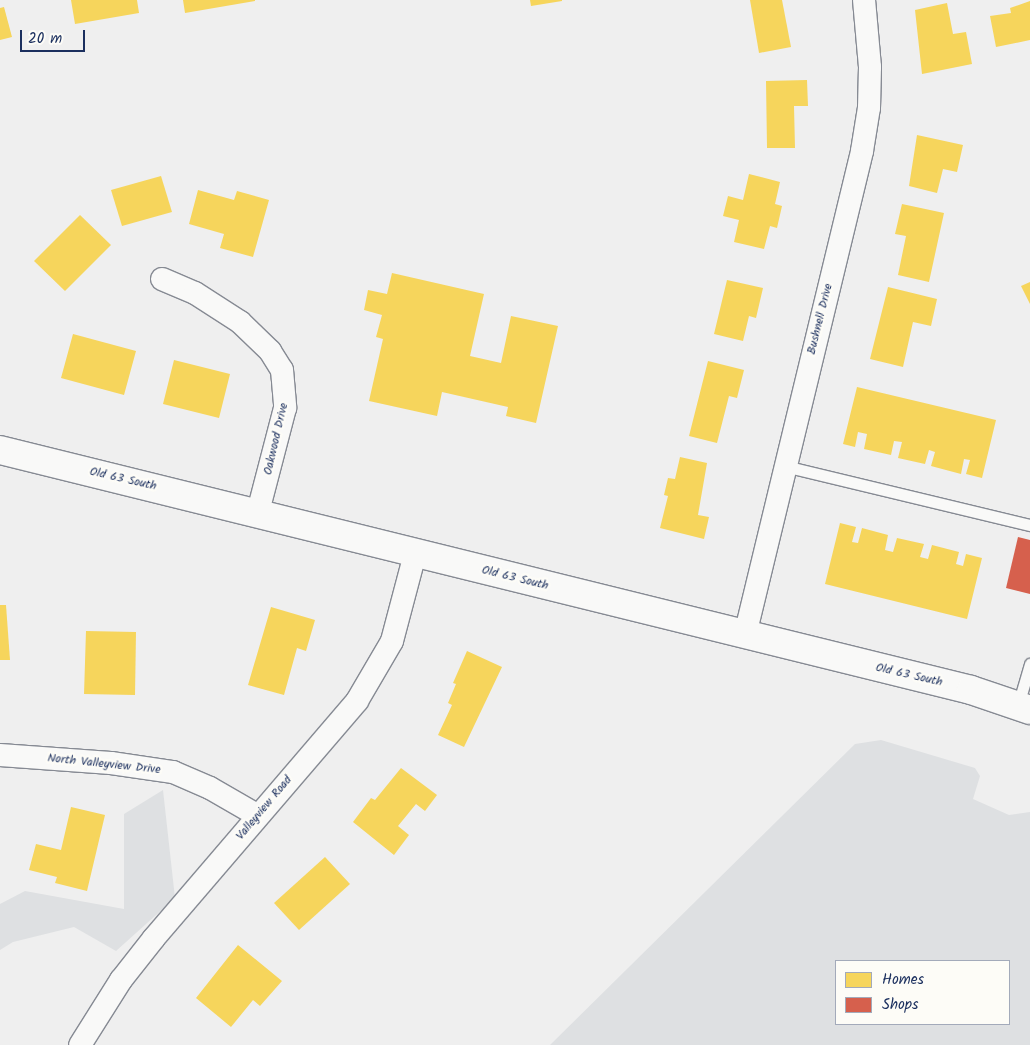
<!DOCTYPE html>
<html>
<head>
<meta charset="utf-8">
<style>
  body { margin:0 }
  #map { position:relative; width:1030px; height:1045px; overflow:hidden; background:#efefef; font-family:Kalam,sans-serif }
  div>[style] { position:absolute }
  .green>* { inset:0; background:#dee0e2 }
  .homes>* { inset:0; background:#f6d55c }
  .shops>* { inset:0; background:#d6604d }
  .roads { filter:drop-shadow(1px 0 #868a93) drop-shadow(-1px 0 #868a93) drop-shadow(0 1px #868a93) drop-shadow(0 -1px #868a93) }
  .lane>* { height:11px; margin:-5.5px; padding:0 5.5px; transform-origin:5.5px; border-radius:5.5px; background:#f9f9f8 }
  .street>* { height:22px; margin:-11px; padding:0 11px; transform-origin:11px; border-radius:11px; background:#f9f9f8 }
  .secondary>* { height:28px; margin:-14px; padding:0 14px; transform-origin:14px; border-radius:14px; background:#f9f9f8 }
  span { translate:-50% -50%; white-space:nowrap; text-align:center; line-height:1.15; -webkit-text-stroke:5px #fdfcf7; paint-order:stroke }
  .street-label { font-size:12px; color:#1b2f5e }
  .legend { position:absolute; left:835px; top:960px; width:175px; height:65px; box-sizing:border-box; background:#fdfcf7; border:1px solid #a3aaba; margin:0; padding:6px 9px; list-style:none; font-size:15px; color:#1b2f5e }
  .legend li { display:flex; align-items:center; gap:10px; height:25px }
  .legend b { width:25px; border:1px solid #a3aaba }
  .scale { position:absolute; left:20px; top:30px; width:65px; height:22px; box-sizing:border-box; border:2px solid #1b2f5e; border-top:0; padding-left:6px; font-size:15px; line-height:18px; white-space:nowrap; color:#1b2f5e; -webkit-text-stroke:4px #fdfcf7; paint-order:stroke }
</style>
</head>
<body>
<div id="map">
  <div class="green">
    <i style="clip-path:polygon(evenodd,881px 740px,975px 768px,980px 776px,973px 799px,1009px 815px,1030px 812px,1030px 1045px,550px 1045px,855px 744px,881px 740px,836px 961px,1009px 961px,1009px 1024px,836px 1024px,836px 961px)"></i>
    <i style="clip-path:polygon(163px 790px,175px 898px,116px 951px,74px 927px,13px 942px,0 950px,0 904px,25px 891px,124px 909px,124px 814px)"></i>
  </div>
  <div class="homes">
    <i style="clip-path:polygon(71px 0,137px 0,139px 13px,75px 24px)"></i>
    <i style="clip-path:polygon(183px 0,255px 0,255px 1px,185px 13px)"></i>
    <i style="clip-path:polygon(530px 0,562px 0,562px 1px,531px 6px)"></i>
    <i style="clip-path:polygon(750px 0,782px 0,791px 47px,759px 53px)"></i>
    <i style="clip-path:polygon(1030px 1px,1030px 40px,996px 47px,990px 16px,1011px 13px,1010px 8px)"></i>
    <i style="clip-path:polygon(947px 3px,953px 34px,966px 32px,972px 64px,922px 74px,915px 10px)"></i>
    <i style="clip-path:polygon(4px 7px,12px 37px,0 40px,0 8px)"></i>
    <i style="clip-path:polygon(807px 80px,808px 106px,794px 106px,795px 148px,767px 148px,766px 81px)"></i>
    <i style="clip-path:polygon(917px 135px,963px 145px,957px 172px,943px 169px,937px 193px,909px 186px)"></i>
    <i style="clip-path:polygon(749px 174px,780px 182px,775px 204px,782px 206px,777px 228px,770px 226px,764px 249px,734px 242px,739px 220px,723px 216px,728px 196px,743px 200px)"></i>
    <i style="clip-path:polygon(161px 176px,172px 212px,122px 226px,111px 190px)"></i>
    <i style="clip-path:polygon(198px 190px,234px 200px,237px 191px,269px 200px,253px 257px,220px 248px,224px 234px,189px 224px)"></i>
    <i style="clip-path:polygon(902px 204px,944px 213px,929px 282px,898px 275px,906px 236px,895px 234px)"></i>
    <i style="clip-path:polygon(80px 215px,111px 245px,65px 291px,34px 261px)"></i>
    <i style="clip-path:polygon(392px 273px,484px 294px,470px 356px,501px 363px,511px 316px,558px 326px,536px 423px,506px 416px,508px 407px,442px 392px,437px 416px,369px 401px,383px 339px,376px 337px,382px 315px,364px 310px,368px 290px,387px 294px)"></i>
    <i style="clip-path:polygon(727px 280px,763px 288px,756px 318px,749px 316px,743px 341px,714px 334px)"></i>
    <i style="clip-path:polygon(1030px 282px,1030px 304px,1021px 286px)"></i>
    <i style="clip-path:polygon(888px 287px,937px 299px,931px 326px,913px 322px,903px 367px,870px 359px)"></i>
    <i style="clip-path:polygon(73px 334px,136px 351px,124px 395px,61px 378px)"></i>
    <i style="clip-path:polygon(174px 360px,230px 374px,219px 418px,163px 404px)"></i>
    <i style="clip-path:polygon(708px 361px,744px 370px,737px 398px,729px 396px,717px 443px,689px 436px)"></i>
    <i style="clip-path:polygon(857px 387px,996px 420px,982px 478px,966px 474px,970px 460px,964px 459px,961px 474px,931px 466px,935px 452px,929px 450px,925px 464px,898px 458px,902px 442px,894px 441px,891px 455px,864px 449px,867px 434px,858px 432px,855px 447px,843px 444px)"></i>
    <i style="clip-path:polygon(680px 457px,707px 463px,698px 515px,709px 517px,704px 539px,660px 528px,668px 496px,664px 495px,668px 478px,675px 479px)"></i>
    <i style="clip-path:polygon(840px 523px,856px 527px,852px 542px,858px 543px,862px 528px,888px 535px,885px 550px,893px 552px,897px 538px,924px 544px,920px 557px,928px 559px,932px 545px,959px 552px,956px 564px,963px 566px,966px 554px,982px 558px,967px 619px,825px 584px)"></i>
    <i style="clip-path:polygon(0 605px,6px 605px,10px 660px,0 660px)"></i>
    <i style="clip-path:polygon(271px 607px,315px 620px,306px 651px,297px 648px,284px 695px,248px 685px)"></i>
    <i style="clip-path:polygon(86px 631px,136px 632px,135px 695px,84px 694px)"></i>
    <i style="clip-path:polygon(467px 651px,502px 667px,464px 747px,438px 735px,452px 705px,448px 703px,456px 684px,453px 683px)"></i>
    <i style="clip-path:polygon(401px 768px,437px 795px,425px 811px,416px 804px,398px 826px,409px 835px,394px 855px,353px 822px,371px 798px,375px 800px)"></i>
    <i style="clip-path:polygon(71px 807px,105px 815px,87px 891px,55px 883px,57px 877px,29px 870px,36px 844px,61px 850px)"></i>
    <i style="clip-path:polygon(325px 857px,350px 884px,299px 930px,274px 903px)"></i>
    <i style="clip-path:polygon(238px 945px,282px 981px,260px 1006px,253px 1000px,231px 1027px,196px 998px)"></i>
  </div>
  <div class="shops">
    <i style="clip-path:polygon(1018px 537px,1030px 540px,1030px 594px,1006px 588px)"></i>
  </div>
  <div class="roads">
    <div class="lane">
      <i style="left:784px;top:466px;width:253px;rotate:13.5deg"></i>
      <i style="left:1018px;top:705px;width:43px;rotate:-73.7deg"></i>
    </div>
    <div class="street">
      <i style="left:162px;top:279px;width:36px;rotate:23deg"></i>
      <i style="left:195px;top:293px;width:54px;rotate:32.8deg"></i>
      <i style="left:240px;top:322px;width:42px;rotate:44deg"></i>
      <i style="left:270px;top:351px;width:22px;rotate:58deg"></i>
      <i style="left:282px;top:370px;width:38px;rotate:85deg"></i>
      <i style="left:285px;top:408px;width:107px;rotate:104.6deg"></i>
      <i style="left:745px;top:635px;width:498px;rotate:-76.4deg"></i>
      <i style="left:862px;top:151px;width:44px;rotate:-80.8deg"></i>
      <i style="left:869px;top:108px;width:41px;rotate:-88.6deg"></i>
      <i style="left:870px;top:67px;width:67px;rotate:-95.1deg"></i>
      <i style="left:0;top:755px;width:111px;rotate:4.1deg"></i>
      <i style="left:111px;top:763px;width:63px;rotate:8.3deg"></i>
      <i style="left:173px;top:772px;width:40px;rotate:23.4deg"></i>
      <i style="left:210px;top:788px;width:54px;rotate:29.9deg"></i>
      <i style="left:80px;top:1045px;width:77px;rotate:-57.8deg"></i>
      <i style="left:121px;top:980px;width:53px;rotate:-51.8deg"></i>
      <i style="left:154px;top:938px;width:312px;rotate:-49.4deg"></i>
      <i style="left:357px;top:701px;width:69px;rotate:-59.7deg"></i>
      <i style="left:392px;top:641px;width:90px;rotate:-75.2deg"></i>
    </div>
    <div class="secondary">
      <i style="left:0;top:450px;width:1000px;rotate:13.88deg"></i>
      <i style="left:971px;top:690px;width:62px;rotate:18.7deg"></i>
    </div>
  </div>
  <div class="street-label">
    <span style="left:820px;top:319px;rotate:-76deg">Bushnell Drive</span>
    <span style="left:276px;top:439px;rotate:-77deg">Oakwood Drive</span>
    <span style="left:123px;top:479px;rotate:13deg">Old 63 South</span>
    <span style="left:515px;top:578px;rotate:14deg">Old 63 South</span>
    <span style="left:909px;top:675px;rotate:13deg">Old 63 South</span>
    <span style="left:104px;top:764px;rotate:6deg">North Valleyview Drive</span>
    <span style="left:264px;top:808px;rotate:-50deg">Valleyview Road</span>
  </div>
  <ul class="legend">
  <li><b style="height:14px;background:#f6d55c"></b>Homes</li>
  <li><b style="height:14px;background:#d6604d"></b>Shops</li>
  </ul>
  <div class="scale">20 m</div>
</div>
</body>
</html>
